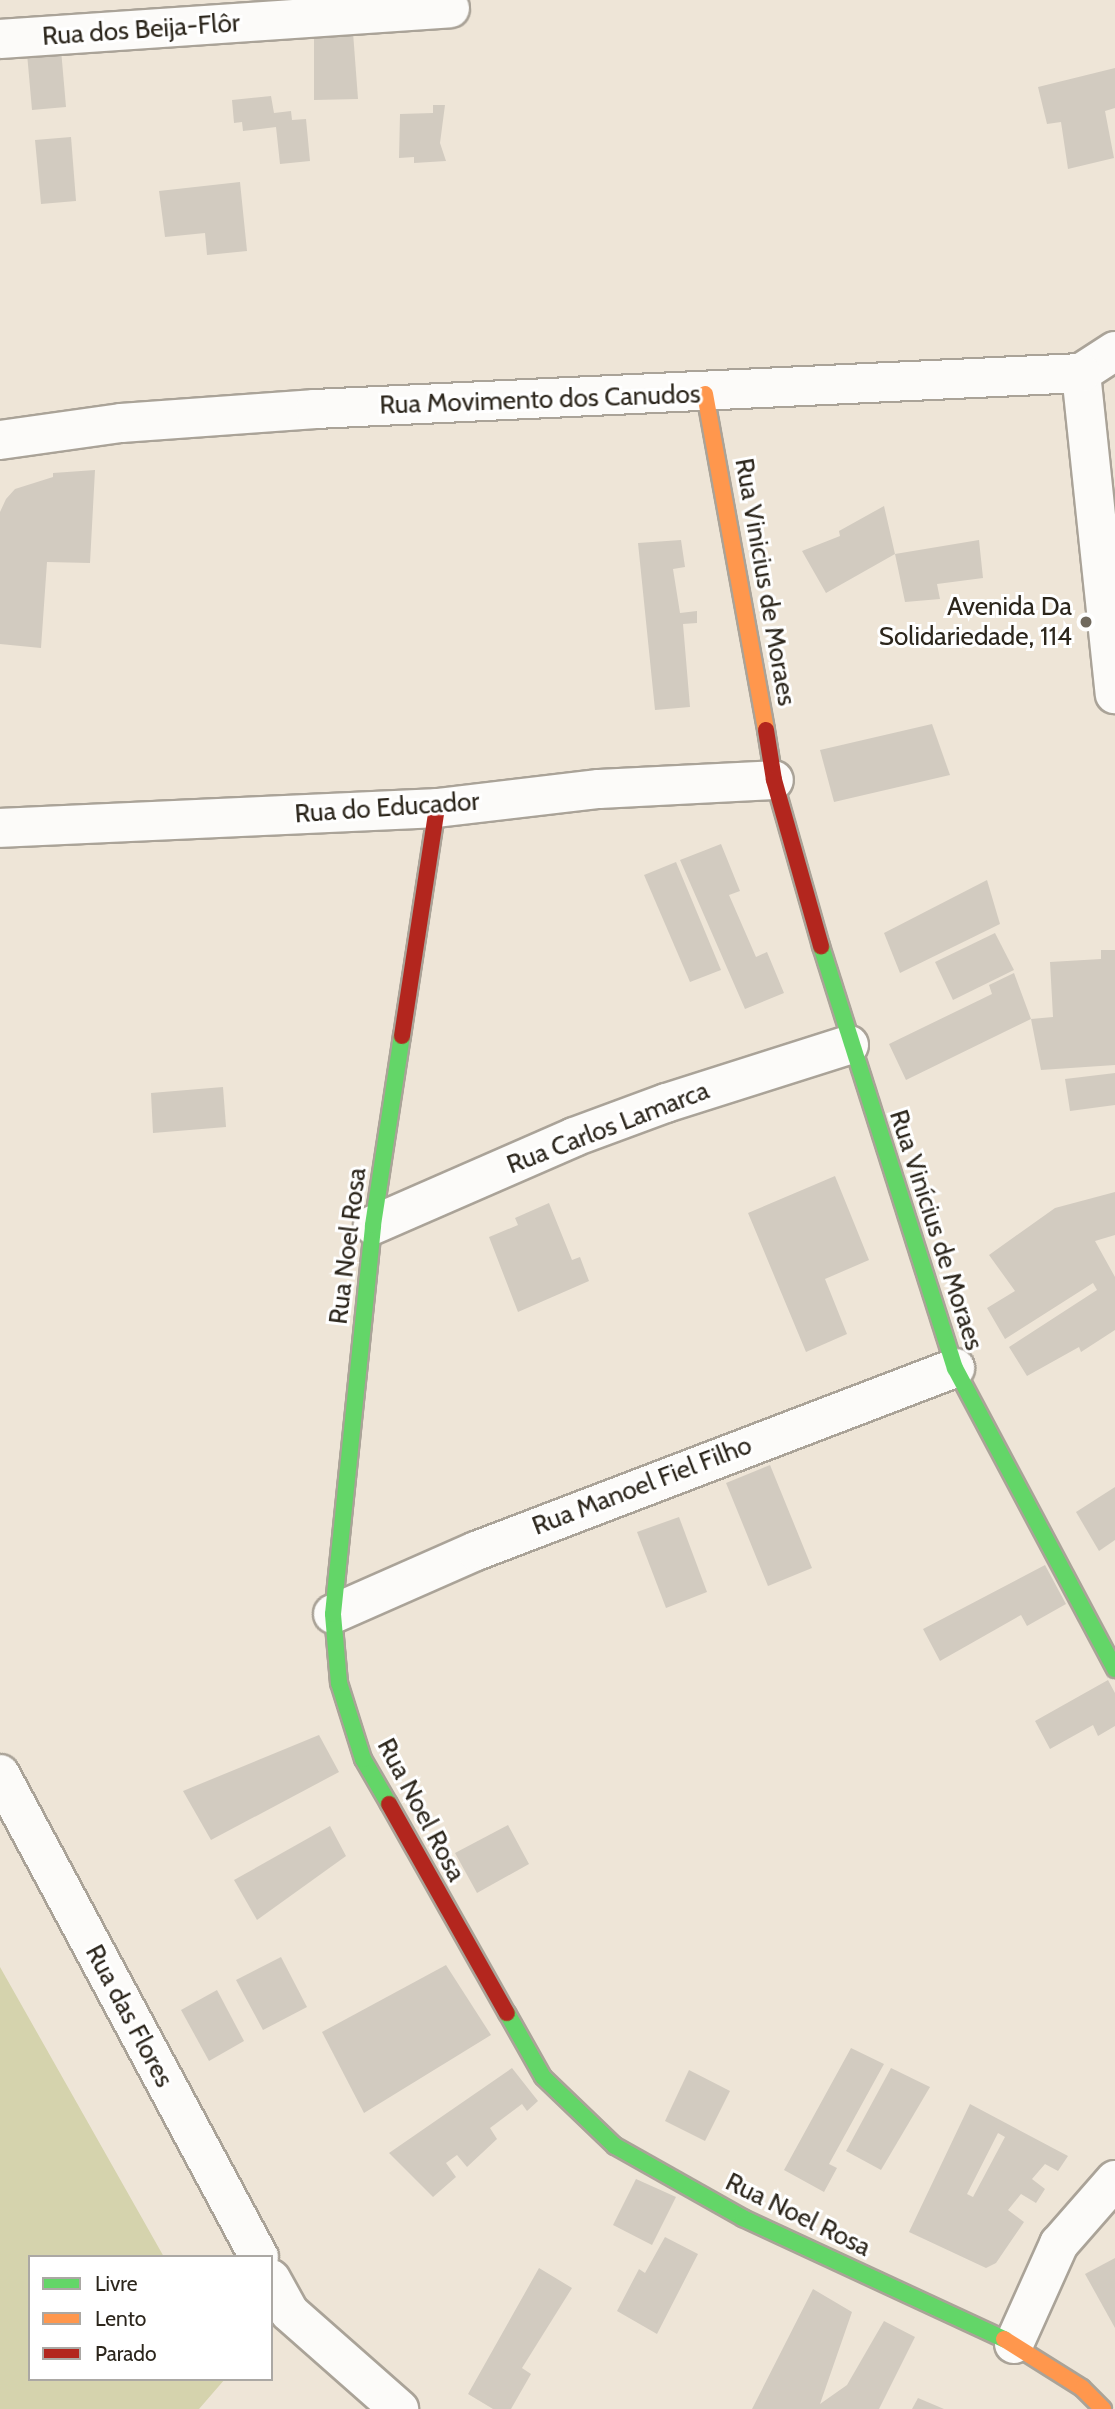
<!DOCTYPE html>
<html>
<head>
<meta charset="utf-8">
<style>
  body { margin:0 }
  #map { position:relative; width:1115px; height:2409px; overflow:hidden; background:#eee5d7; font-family:Cabin,sans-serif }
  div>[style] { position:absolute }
  .green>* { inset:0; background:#d5d3ad }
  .building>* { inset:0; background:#d2cbc0 }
  .roads { filter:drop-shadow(2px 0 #aaa398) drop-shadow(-2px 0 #aaa398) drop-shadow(0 2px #aaa398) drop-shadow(0 -2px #aaa398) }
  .street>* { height:38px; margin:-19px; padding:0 19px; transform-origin:19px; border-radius:19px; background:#fcfbf9 }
  .fast>* { height:16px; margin:-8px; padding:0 8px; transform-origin:8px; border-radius:8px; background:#63d668 }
  .slow>* { height:16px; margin:-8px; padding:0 8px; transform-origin:8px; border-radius:8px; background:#ff974d }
  .jam>* { height:16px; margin:-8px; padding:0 8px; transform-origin:8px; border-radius:8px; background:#b3261e }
  .dots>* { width:19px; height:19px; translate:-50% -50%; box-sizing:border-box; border:4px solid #fff; border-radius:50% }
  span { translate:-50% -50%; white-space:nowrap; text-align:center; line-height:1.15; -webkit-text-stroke:6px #fff; paint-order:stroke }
  .street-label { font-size:26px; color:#2c261c }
  .poi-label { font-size:26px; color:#2c261c }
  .right { translate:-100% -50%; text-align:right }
  .legend { position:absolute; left:28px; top:2255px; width:245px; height:126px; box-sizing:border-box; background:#fff; border:2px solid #aba8a4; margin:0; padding:9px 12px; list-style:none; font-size:21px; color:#2c261c }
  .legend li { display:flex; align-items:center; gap:14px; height:35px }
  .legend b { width:35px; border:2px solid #aba8a4 }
</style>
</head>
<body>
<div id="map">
  <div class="green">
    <i style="clip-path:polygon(0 1967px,164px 2257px,30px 2257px,30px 2379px,225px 2379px,199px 2409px,0 2409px)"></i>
  </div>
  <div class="building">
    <i style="clip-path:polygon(352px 19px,358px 99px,314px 100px,314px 20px)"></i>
    <i style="clip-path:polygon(60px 38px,66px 107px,32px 110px,26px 42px)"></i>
    <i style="clip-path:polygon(1115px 68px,1115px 108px,1105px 111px,1114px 158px,1068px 169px,1061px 122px,1047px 124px,1038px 87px)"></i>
    <i style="clip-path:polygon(271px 96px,274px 113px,291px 111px,292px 120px,306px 119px,310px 161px,280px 164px,276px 127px,243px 131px,242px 122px,234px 123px,232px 100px)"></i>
    <i style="clip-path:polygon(433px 105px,445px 105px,440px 143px,446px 161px,414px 163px,414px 157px,399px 158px,400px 114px,433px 113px)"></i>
    <i style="clip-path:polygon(71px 137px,76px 201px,41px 204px,35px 140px)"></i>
    <i style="clip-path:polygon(240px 182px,247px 251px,207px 255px,205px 233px,165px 237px,159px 191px)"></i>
    <i style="clip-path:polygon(95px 470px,90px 563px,47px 562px,41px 648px,0 644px,0 512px,6px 499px,15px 489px,53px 477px,53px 473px)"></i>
    <i style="clip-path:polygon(884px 506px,895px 554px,979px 540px,983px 578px,937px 584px,940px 599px,905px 602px,895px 554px,826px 593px,802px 551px,840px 536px,839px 531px)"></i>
    <i style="clip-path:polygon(681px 540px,685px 567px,673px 569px,680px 613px,697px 611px,697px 623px,683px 624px,690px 707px,655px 710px,638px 543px)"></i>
    <i style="clip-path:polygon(932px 724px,950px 775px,834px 802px,820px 750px)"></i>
    <i style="clip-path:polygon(721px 844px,740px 891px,729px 895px,756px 957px,767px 952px,784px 993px,745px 1009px,680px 860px)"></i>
    <i style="clip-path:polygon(676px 862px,721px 970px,690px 982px,644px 875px)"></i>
    <i style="clip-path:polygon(987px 880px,1000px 924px,900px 973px,884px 933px)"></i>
    <i style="clip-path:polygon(995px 933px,1014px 970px,953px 1000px,935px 962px)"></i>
    <i style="clip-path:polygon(1101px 950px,1115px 950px,1115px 1065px,1041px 1070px,1031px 1019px,1053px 1017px,1050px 962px,1101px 959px)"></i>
    <i style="clip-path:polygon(1014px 973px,1031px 1019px,906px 1080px,889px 1044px,992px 994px,989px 985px)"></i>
    <i style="clip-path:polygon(1115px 1073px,1115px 1105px,1070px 1111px,1065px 1079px)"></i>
    <i style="clip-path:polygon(223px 1087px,226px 1127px,153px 1133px,151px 1093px)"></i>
    <i style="clip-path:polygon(835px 1176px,869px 1260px,825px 1279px,847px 1334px,806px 1352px,748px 1213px)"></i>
    <i style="clip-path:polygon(1115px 1192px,1115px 1235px,1095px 1241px,1115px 1277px,1115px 1330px,1081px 1352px,1079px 1347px,1027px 1376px,1009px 1347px,1097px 1290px,1093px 1283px,1005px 1339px,987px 1308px,1015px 1291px,989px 1255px,1055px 1208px)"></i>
    <i style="clip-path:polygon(549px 1203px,572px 1260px,580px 1257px,589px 1281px,518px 1312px,489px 1237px,518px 1225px,515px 1218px)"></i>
    <i style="clip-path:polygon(770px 1465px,812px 1568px,768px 1586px,726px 1483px)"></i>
    <i style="clip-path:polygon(1115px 1487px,1115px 1540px,1099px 1551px,1076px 1512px)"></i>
    <i style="clip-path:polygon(679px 1517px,707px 1592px,666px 1608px,637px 1532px)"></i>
    <i style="clip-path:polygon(1045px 1565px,1066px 1604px,1027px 1626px,1021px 1615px,940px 1661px,923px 1629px)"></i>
    <i style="clip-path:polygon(1108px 1680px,1115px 1693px,1115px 1726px,1098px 1736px,1093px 1725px,1050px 1749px,1035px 1721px)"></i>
    <i style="clip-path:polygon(319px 1735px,339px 1772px,211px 1840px,183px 1791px)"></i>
    <i style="clip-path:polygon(508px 1825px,529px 1864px,477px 1893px,455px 1853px)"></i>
    <i style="clip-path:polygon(330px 1826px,346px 1856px,257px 1920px,234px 1880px)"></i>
    <i style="clip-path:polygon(281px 1957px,307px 2007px,263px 2030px,236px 1980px)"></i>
    <i style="clip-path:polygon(446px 1965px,491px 2035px,364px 2113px,322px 2032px)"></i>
    <i style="clip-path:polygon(217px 1990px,244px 2041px,209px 2061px,181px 2010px)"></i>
    <i style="clip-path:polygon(851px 2048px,884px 2064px,829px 2164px,837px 2168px,824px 2192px,784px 2170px)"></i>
    <i style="clip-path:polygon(512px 2068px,538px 2101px,527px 2111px,522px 2104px,490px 2128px,497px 2139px,467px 2167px,457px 2155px,446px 2163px,456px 2177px,433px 2197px,389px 2153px)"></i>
    <i style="clip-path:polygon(891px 2068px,930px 2087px,881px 2170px,846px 2151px)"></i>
    <i style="clip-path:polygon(689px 2070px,730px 2091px,705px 2141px,665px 2121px)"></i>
    <i style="clip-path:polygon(evenodd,970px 2104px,1068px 2156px,1058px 2171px,1045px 2164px,1032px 2179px,1045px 2189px,1036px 2203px,1021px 2194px,1008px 2210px,1024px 2222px,996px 2263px,986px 2268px,909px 2232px,970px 2104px,998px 2133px,1005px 2137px,973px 2197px,967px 2194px,998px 2133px)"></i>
    <i style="clip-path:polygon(636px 2179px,676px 2197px,652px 2245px,613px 2225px)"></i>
    <i style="clip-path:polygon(665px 2237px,698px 2254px,657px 2334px,617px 2311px,639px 2269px,645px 2273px)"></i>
    <i style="clip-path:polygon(1115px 2258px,1115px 2328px,1085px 2274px)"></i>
    <i style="clip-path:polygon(539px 2268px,572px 2288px,522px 2368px,531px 2374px,511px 2409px,493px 2409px,468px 2394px)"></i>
    <i style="clip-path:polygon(813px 2289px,852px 2312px,820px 2404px,847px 2385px,884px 2321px,915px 2337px,879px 2409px,752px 2409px)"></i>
    <i style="clip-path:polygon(918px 2398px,944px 2409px,912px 2409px)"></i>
  </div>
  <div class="roads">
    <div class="street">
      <i style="left:0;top:39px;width:451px;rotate:-3.9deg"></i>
      <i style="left:1115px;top:351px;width:40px;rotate:147.1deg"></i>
      <i style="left:1081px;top:373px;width:323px;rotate:84deg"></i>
      <i style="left:0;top:440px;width:122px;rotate:-8deg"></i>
      <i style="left:121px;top:423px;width:195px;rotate:-4.1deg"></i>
      <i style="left:315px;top:409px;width:767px;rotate:-2.69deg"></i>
      <i style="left:0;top:828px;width:437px;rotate:-2.6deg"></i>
      <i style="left:437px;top:808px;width:163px;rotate:-6.7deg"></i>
      <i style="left:599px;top:789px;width:175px;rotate:-2.9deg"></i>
      <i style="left:373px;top:1225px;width:219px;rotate:-23.6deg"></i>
      <i style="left:574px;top:1137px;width:98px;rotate:-20.3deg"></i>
      <i style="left:666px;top:1103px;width:192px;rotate:-17.6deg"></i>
      <i style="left:333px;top:1614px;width:156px;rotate:-23.8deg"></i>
      <i style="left:476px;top:1551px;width:513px;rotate:-20.91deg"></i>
      <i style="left:0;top:1774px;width:548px;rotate:61.8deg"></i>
      <i style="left:271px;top:2279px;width:38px;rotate:61deg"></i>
      <i style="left:289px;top:2312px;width:147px;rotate:41.4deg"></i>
      <i style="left:1014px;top:2344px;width:110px;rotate:-65.8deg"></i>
      <i style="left:1059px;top:2244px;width:85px;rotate:-48.8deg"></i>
    </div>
    <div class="fast">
      <i style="left:821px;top:946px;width:443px;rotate:72.4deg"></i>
      <i style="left:955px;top:1368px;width:341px;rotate:62deg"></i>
      <i style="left:389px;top:1804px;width:52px;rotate:-120deg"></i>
      <i style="left:363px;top:1759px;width:80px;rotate:-107.5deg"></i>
      <i style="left:339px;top:1683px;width:69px;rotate:-95deg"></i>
      <i style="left:333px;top:1614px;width:391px;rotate:-84.1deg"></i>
      <i style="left:373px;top:1225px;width:191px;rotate:-81.3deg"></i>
      <i style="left:507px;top:2013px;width:73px;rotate:60.6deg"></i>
      <i style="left:543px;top:2077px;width:100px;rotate:43.8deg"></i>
      <i style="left:615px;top:2146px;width:147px;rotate:29.4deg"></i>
      <i style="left:743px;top:2218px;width:288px;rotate:24.9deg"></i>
    </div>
    <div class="slow">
      <i style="left:705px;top:394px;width:341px;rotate:79.7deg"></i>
      <i style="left:1004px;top:2339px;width:92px;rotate:32.1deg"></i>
      <i style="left:1082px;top:2388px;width:30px;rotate:45deg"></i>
    </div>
    <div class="jam">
      <i style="left:766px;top:730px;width:51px;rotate:80.9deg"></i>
      <i style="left:774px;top:780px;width:173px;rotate:74.2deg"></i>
      <i style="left:402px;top:1036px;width:231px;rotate:-81.3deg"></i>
      <i style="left:389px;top:1804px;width:240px;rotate:60.6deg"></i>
    </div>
  </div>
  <div class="dots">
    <i style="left:1086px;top:622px;background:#70695d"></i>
  </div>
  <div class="street-label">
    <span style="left:141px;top:30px;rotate:-4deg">Rua dos Beija-Flôr</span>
    <span style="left:540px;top:400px;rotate:-2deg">Rua Movimento dos Canudos</span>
    <span style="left:765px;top:582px;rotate:80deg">Rua Vinicius de Moraes</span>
    <span style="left:387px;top:808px;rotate:-4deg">Rua do Educador</span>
    <span style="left:608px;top:1128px;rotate:-21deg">Rua Carlos Lamarca</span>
    <span style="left:936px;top:1230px;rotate:72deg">Rua Vinícius de Moraes</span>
    <span style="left:348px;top:1246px;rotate:-83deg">Rua Noel Rosa</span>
    <span style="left:642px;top:1486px;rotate:-21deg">Rua Manoel Fiel Filho</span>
    <span style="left:421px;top:1810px;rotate:62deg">Rua Noel Rosa</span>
    <span style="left:129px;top:2016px;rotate:62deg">Rua das Flores</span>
    <span style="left:798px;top:2215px;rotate:26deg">Rua Noel Rosa</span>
  </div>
  <div class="poi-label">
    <span class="right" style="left:1072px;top:622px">Avenida Da<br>Solidariedade, 114</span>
  </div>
  <ul class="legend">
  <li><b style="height:9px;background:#63d668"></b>Livre</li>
  <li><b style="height:9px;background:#ff974d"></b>Lento</li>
  <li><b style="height:9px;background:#b3261e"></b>Parado</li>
  </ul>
</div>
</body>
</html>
